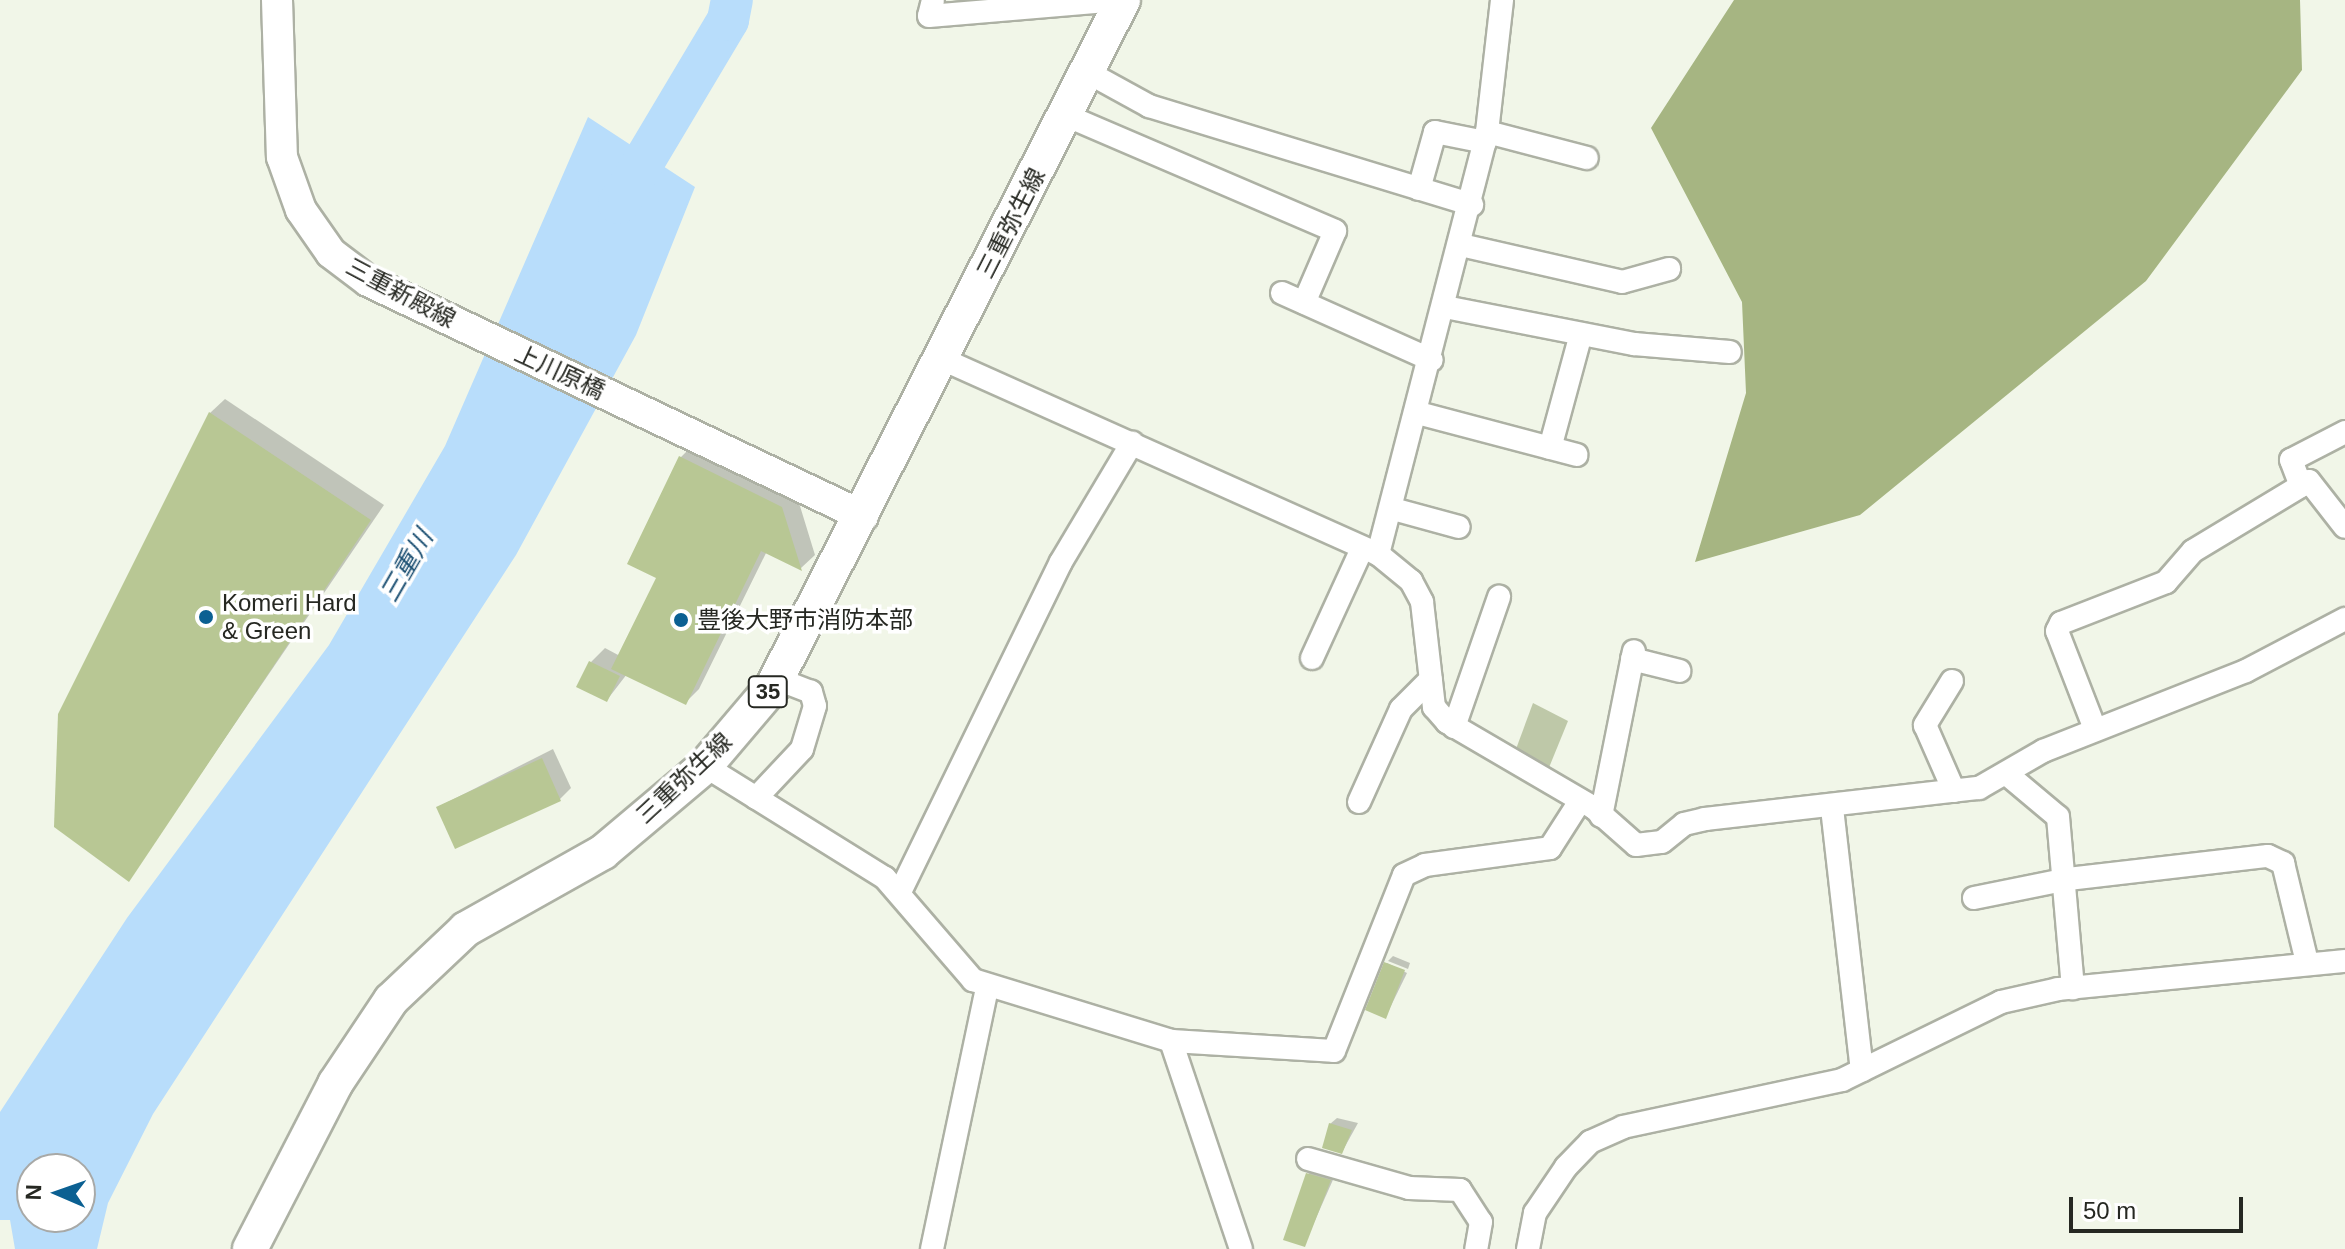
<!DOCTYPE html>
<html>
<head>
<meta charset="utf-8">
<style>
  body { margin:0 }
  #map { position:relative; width:2345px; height:1249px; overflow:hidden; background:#f1f6e8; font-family:Arial,"Noto Sans JP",sans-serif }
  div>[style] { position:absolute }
  .green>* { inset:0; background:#bec8a8 }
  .forest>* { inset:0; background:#a6b582 }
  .water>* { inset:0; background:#b8ddfb }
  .shadow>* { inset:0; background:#0003 }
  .river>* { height:42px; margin:-21px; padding:0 21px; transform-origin:21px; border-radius:21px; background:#b8ddfb }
  .building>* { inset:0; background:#b8c794 }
  .roads { filter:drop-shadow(2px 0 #adb1a4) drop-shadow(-2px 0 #adb1a4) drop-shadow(0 2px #adb1a4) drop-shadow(0 -2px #adb1a4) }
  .minor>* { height:22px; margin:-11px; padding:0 11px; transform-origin:11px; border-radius:11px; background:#fff }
  .secondary>* { height:30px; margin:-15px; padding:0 15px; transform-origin:15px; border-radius:15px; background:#fff }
  .primary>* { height:34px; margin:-17px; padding:0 17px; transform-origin:17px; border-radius:17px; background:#fff }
  .dots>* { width:22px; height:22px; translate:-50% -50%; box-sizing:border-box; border:4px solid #fff; border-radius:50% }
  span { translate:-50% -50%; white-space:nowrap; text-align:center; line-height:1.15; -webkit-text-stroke:7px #fff; paint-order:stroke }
  .shield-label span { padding:2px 6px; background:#fff; border:2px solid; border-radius:6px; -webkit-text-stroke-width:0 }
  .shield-label { font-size:22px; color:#262822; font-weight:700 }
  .street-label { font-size:24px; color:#262822 }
  .poi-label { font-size:24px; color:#262822 }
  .left { translate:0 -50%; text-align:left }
  .water-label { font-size:26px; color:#1c5073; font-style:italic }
  .north { position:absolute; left:16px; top:1153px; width:80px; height:80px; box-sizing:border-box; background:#fff; border:2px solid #a8a9a7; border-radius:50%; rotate:272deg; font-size:22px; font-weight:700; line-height:32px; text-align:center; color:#262822 }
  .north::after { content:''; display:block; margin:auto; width:28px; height:36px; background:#0b6092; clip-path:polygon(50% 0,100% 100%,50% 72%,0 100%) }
  .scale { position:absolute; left:2069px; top:1197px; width:174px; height:36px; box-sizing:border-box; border:4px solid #262822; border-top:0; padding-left:10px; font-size:24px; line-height:28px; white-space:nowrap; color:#262822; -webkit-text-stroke:6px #fff; paint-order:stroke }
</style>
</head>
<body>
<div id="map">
  <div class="green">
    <i style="clip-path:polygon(1533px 703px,1568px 721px,1548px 770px,1516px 749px)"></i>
  </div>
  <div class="forest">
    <i style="clip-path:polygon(1734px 0,2300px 0,2302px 70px,2146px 281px,1860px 515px,1695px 562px,1746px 393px,1742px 302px,1651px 128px)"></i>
  </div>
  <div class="water">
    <i style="clip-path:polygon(evenodd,588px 117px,695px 187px,636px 335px,516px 555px,153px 1114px,108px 1203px,97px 1249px,15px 1249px,10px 1220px,0 1220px,0 1112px,127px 918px,329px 645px,445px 446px,588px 117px,32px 1169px,80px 1169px,80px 1217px,32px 1217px,32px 1169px)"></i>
  </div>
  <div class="shadow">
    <i style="clip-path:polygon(225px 399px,384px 505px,129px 879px,60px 715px,210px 413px)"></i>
    <i style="clip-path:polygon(695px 443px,796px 493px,815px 555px,801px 568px,767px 551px,699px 689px,685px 703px,627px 674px,607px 700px,591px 662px,605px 648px,620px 656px,658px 577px,681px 457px)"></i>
    <i style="clip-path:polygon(553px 749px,571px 788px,560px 799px,438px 807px)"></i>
    <i style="clip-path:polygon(1393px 956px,1410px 963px,1408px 969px,1388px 961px)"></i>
    <i style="clip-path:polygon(1387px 963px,1407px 973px,1386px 1016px,1368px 1009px)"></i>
    <i style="clip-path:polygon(1337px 1118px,1358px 1123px,1342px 1152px,1330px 1124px)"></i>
    <i style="clip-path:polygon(1315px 1168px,1336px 1173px,1304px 1245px,1308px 1174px)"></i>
  </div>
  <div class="river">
    <i style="left:619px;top:203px;width:213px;rotate:-59.2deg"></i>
    <i style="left:728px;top:20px;width:20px;rotate:-79deg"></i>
  </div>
  <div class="building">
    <i style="clip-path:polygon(209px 412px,371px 520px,129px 882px,54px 827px,58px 714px)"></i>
    <i style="clip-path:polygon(679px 456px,782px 507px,802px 571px,761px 551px,686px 705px,611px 669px,656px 578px,627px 564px)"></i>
    <i style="clip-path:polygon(589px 661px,620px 676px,607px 702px,576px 687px)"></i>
    <i style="clip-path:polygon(542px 758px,561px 801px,455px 849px,436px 807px)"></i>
    <i style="clip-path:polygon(1384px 962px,1405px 970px,1386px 1019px,1365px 1010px)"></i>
    <i style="clip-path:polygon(1329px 1123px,1352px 1130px,1342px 1154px,1322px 1148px)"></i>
    <i style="clip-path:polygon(1306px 1173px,1331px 1180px,1305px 1247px,1283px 1240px)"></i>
  </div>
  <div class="roads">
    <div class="minor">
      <i style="left:933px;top:0;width:16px;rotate:104deg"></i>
      <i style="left:929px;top:16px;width:193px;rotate:-4.8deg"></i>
      <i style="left:1087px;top:72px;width:71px;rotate:28.7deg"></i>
      <i style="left:1149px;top:106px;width:338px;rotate:17deg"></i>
      <i style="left:1065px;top:115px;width:294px;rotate:23.2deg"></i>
      <i style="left:1335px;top:231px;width:78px;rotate:113.3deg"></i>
      <i style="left:1487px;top:132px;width:133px;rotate:-83.5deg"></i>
      <i style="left:1419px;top:189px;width:59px;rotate:-74.3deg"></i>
      <i style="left:1435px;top:132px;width:51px;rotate:11.3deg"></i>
      <i style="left:1461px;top:245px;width:165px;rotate:12.9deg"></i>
      <i style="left:1622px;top:282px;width:49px;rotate:-15.5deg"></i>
      <i style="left:1282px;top:293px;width:164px;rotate:24.1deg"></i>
      <i style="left:1445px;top:307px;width:193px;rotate:11.1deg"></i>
      <i style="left:1634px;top:344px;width:96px;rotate:4.8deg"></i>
      <i style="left:942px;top:359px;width:478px;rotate:24.1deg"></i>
      <i style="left:1378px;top:554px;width:43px;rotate:39.3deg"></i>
      <i style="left:1411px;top:581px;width:24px;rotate:62deg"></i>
      <i style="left:1422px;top:602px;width:106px;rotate:83.5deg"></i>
      <i style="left:1434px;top:707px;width:20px;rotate:49deg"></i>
      <i style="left:1447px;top:722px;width:170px;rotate:30.3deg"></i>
      <i style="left:1594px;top:808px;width:56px;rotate:41.4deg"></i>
      <i style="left:1636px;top:845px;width:26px;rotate:-7deg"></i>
      <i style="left:1662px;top:842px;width:28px;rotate:-39deg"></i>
      <i style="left:1684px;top:824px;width:22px;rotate:-13deg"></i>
      <i style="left:1705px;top:819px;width:276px;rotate:-6.5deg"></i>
      <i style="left:1979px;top:788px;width:74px;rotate:-30deg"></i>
      <i style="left:2043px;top:751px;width:218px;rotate:-21.5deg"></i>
      <i style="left:2246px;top:671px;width:112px;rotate:-27.7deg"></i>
      <i style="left:1418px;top:413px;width:164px;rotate:14.8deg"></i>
      <i style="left:1550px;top:448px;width:118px;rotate:-74.8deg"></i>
      <i style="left:2301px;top:486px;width:28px;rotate:-111deg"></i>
      <i style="left:2291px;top:460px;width:61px;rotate:-27.4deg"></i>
      <i style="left:1393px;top:509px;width:68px;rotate:15.3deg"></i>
      <i style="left:1378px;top:554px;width:436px;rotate:-75.5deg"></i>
      <i style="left:1487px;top:132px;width:103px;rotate:14.6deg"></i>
      <i style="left:1312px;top:658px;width:120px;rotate:-65.4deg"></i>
      <i style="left:1632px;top:659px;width:49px;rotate:14deg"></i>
      <i style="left:1952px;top:681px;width:52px;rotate:121.5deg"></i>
      <i style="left:1925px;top:725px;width:72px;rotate:66.3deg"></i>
      <i style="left:1454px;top:727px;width:138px;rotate:-70.9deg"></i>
      <i style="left:2095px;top:729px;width:105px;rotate:-111.2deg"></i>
      <i style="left:2057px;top:631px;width:9px;rotate:-63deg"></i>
      <i style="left:2061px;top:623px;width:113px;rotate:-21.3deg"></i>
      <i style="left:2166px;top:582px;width:41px;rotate:-48.9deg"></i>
      <i style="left:2193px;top:551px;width:135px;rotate:-31.1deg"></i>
      <i style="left:2309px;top:481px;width:58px;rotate:52deg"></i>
      <i style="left:705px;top:766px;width:212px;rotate:31.9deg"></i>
      <i style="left:885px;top:878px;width:135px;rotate:49.2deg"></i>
      <i style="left:973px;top:980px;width:207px;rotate:17.1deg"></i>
      <i style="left:1171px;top:1041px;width:219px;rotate:71.4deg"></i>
      <i style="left:2008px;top:775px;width:65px;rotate:40deg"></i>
      <i style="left:2058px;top:817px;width:172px;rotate:85deg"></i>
      <i style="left:756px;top:798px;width:67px;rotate:-46.8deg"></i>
      <i style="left:802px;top:749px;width:45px;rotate:-73.2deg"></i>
      <i style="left:815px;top:706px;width:15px;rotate:-106deg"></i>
      <i style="left:811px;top:692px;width:36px;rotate:-159deg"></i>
      <i style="left:1359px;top:802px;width:102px;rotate:-65.7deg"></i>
      <i style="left:1401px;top:709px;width:42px;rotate:-45deg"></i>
      <i style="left:1832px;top:808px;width:264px;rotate:83.5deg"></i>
      <i style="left:1601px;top:816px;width:168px;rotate:-78.7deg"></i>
      <i style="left:900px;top:892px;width:367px;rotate:-64deg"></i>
      <i style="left:1061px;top:562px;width:139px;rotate:-59.2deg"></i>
      <i style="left:1974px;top:898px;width:96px;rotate:-11.4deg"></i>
      <i style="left:2068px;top:879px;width:201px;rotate:-6.6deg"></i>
      <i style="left:2268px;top:856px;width:17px;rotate:25deg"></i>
      <i style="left:2283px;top:863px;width:102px;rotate:76.4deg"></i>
      <i style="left:1171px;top:1041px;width:163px;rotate:3.5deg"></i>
      <i style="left:1334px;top:1051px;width:189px;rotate:-68.3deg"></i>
      <i style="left:1404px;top:875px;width:23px;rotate:-25deg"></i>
      <i style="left:1425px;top:865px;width:126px;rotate:-7.7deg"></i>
      <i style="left:1550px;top:848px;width:56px;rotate:-57.4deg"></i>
      <i style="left:1308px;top:1159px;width:105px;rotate:16deg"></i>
      <i style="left:1409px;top:1188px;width:51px;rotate:2.2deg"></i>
      <i style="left:1460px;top:1190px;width:38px;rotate:57deg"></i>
      <i style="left:1481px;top:1222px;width:27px;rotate:100deg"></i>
      <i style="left:932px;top:1249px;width:268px;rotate:-78.1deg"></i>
      <i style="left:1528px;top:1249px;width:37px;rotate:-79deg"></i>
      <i style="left:1535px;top:1213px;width:55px;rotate:-56deg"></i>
      <i style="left:1566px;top:1167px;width:35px;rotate:-46deg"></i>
      <i style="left:1590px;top:1142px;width:36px;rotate:-24deg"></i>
      <i style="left:1623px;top:1127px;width:224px;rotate:-12.1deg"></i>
      <i style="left:1842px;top:1080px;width:177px;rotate:-26.1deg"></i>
      <i style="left:2001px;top:1002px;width:58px;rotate:-12.8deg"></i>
      <i style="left:2058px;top:989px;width:288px;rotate:-5.6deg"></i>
    </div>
    <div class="secondary">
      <i style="left:277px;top:0;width:157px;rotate:88.2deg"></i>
      <i style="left:282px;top:157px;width:56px;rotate:70.3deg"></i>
      <i style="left:301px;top:210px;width:52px;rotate:55.1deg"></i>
      <i style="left:331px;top:253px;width:46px;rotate:37.1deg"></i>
      <i style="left:368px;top:281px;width:548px;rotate:25.4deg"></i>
    </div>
    <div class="primary">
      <i style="left:250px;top:1249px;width:186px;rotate:-62.7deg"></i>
      <i style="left:335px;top:1084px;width:101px;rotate:-56.3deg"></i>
      <i style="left:391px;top:1000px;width:103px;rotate:-43.4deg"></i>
      <i style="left:466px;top:929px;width:157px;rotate:-29.3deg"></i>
      <i style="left:603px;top:852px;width:133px;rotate:-40.1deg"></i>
      <i style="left:705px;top:766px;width:105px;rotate:-49.6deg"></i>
      <i style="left:773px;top:686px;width:770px;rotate:-62.97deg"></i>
    </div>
  </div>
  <div class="dots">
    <i style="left:206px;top:617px;background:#0b6092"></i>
    <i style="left:681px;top:620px;background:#0b6092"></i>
  </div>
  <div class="shield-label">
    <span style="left:768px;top:692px">35</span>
  </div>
  <div class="street-label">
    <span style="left:1011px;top:223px;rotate:-63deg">三重弥生線</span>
    <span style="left:401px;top:293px;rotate:28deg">三重新殿線</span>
    <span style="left:560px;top:372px;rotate:25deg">上川原橋</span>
    <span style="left:684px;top:778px;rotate:-43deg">三重弥生線</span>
  </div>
  <div class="poi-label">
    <span class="left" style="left:222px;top:617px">Komeri Hard<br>&amp; Green</span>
    <span class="left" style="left:697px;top:620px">豊後大野市消防本部</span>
  </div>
  <div class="water-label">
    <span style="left:407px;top:566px;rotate:-60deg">三重川</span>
  </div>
  <div class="north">N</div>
  <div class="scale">50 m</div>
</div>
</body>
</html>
